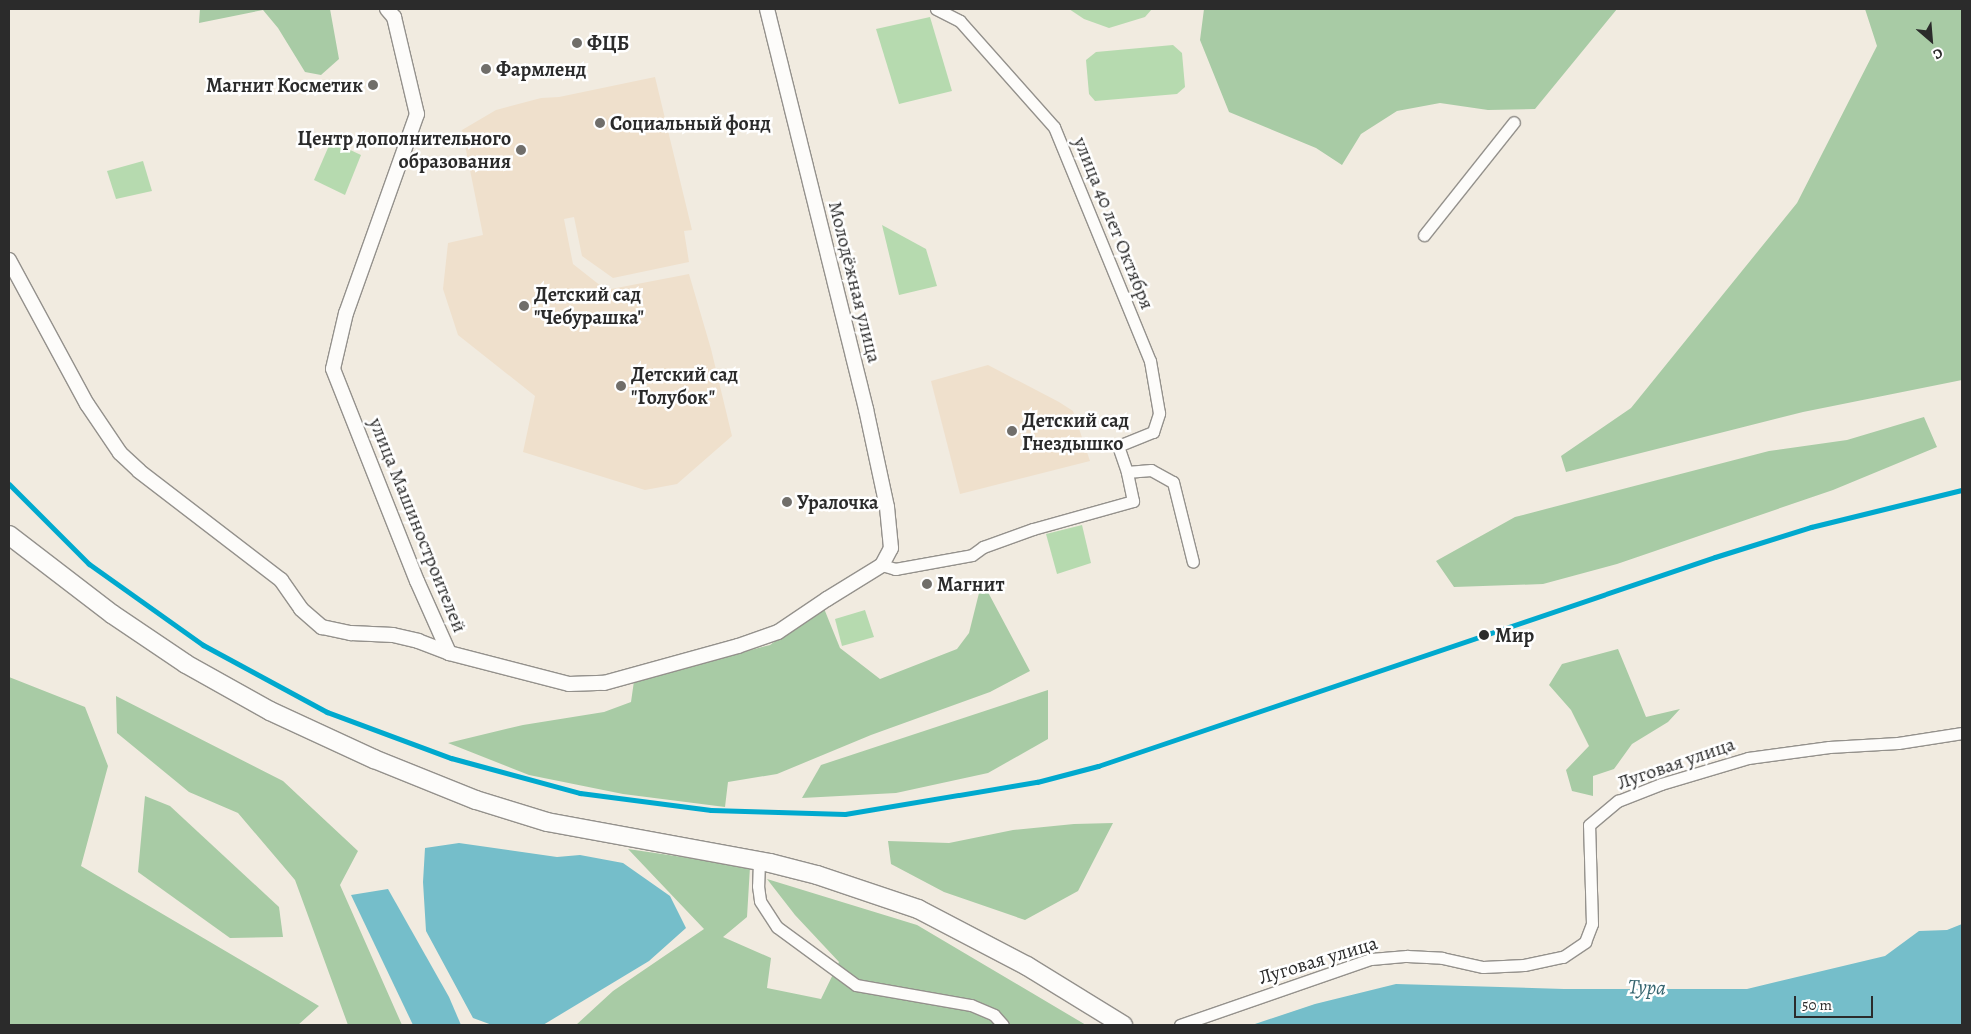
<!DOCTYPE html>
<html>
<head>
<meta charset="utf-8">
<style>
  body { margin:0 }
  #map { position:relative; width:1971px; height:1034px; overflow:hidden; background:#f1ebe0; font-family:Alegreya,serif }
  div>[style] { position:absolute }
  .built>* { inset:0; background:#efe0cc }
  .green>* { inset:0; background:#b6daaf }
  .forest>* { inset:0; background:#a8cba5 }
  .water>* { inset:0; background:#75beca }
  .roads { filter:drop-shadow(1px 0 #94918c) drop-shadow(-1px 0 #94918c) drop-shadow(0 1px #94918c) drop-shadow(0 -1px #94918c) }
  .minor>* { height:11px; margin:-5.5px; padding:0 5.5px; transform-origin:5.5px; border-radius:5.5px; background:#fdfcfa }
  .tertiary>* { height:14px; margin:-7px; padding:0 7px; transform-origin:7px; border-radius:7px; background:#fdfcfa }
  .primary>* { height:18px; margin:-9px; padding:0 9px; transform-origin:9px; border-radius:9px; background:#fdfcfa }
  .rail>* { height:3px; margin-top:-1.5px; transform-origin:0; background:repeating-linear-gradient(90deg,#b5b4b2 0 8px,transparent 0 12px) }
  .rail-1>* { height:5px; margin:-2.5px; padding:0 2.5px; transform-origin:2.5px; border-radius:2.5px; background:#00a9ce }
  .dots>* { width:14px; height:14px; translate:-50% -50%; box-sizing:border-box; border:2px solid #fff; border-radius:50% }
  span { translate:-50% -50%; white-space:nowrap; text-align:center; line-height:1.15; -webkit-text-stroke:5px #fff; paint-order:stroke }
  .poi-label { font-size:20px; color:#2b2b2b; font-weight:700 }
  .left { translate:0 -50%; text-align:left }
  .right { translate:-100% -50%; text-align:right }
  .street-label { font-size:20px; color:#2b2b2b }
  .stop-label { font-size:20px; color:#2b2b2b; font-weight:700 }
  .water-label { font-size:21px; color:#34646e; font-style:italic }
  .frame { position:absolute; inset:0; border:10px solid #2b2b2b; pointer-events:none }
  .north { position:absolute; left:1906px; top:15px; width:50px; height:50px; -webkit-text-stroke:4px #fff; paint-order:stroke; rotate:153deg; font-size:14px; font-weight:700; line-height:20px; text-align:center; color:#2b2b2b }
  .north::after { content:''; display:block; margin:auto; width:18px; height:22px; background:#2b2b2b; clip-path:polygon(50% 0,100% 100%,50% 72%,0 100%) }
  .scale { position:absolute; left:1794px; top:996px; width:79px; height:22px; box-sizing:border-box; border:2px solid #2b2b2b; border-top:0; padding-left:6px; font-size:15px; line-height:18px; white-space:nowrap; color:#2b2b2b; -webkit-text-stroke:4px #fff; paint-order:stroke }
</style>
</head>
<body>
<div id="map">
  <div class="built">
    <i style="clip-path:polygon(655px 77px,692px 230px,684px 231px,689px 262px,613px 278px,582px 256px,574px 217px,564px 219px,573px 264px,606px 290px,689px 274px,711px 349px,732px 436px,677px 484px,645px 490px,523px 452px,535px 396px,458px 335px,443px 289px,448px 243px,483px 235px,462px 130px,496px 110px,541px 98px,559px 97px)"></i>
    <i style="clip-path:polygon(988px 365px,1059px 402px,1073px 411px,1090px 461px,960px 494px,931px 381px)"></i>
  </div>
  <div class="green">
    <i style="clip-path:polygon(1069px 9px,1152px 9px,1145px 17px,1109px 28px,1084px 19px)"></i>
    <i style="clip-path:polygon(930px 17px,952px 91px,899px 104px,876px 29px)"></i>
    <i style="clip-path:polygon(1173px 45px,1182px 53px,1185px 87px,1177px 94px,1095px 101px,1089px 94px,1086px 60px,1096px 52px)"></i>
    <i style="clip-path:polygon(331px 141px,361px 155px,345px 195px,314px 180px)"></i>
    <i style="clip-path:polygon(143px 161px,152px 191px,116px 199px,107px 171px)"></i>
    <i style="clip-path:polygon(882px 225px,926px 249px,937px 286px,899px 295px)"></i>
    <i style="clip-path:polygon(1082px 525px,1091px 563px,1057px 574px,1046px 534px)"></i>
    <i style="clip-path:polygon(865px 610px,874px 637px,842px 646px,835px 619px)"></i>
  </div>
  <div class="forest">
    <i style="clip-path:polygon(200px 9px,330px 9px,339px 59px,321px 75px,305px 72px,278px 28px,263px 10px,199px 23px)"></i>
    <i style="clip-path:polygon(1204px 9px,1617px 9px,1535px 109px,1488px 110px,1440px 103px,1397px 111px,1361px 134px,1342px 165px,1316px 148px,1229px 112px,1200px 40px)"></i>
    <i style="clip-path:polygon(1865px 9px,1962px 9px,1962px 380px,1803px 412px,1566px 472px,1561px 456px,1631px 408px,1797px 203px,1877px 46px)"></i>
    <i style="clip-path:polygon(1924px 417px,1937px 447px,1833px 490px,1617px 564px,1543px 584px,1454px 587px,1436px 561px,1515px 517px,1769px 451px,1847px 440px)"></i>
    <i style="clip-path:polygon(982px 581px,1030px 671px,990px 692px,871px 735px,777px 774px,728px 782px,725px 807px,623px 794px,529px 775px,448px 743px,523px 725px,604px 712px,631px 702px,634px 681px,770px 645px,823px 606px,840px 648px,880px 679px,957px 649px,969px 633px)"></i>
    <i style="clip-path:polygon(1618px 649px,1646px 717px,1680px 709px,1668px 722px,1632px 744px,1614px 769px,1593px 776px,1593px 796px,1572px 791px,1566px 770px,1589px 746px,1571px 710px,1549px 685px,1562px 664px)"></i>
    <i style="clip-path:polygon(9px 677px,85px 707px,108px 766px,81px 866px,319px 1006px,298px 1025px,9px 1025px)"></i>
    <i style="clip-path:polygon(1048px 690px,1048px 739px,988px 773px,896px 793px,802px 798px,821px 765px)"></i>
    <i style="clip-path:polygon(116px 696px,283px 781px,358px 851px,340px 885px,402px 1025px,348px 1025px,295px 880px,238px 813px,189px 792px,117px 733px)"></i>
    <i style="clip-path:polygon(145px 796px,170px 806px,279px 907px,283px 937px,230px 938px,138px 872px)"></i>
    <i style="clip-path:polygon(1113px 823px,1078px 891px,1025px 920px,944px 892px,891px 864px,888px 841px,949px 843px,1013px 830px,1074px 824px)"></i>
    <i style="clip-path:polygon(628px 849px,750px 867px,747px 917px,723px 937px,771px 958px,767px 988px,821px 999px,839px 962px,795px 915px,767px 879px,917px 925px,1086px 1025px,576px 1025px,613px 991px,704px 929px)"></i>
  </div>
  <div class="water">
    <i style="clip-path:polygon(459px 843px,557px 857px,580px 855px,623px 863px,670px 896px,686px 928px,649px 961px,543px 1025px,492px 1025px,473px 1018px,426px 931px,423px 882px,425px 848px)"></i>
    <i style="clip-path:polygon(388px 889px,449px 997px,461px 1025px,413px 1025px,351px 895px)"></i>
    <i style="clip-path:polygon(1962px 924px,1962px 1025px,1252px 1025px,1315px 1004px,1396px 984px,1564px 989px,1747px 989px,1885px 956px,1919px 931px,1947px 930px)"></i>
  </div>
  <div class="roads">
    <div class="minor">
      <i style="left:1424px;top:235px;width:144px;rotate:-51.5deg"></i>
      <i style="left:1127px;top:472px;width:24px;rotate:-5deg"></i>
      <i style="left:1151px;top:470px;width:25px;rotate:29deg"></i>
      <i style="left:1173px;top:482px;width:82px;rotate:76deg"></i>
      <i style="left:882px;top:565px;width:14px;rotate:17deg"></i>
      <i style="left:895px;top:569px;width:78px;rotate:-10.3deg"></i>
      <i style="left:972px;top:555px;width:14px;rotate:-36deg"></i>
      <i style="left:983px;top:547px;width:53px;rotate:-19.8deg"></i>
      <i style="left:1033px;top:529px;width:104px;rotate:-15.6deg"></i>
      <i style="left:1133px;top:501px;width:30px;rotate:-102deg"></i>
      <i style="left:1127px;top:472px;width:28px;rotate:-109deg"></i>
      <i style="left:1118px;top:446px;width:38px;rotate:-22deg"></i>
      <i style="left:1153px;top:432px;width:20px;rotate:-72deg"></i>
      <i style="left:1159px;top:413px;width:53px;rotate:-99.8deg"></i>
      <i style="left:1150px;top:361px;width:253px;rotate:-112.3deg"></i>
      <i style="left:1054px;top:127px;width:142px;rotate:-131.6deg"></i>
      <i style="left:960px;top:21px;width:27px;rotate:-153deg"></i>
      <i style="left:759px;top:861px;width:25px;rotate:92deg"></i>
      <i style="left:758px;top:886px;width:15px;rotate:82deg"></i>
      <i style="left:760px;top:901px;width:31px;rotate:57deg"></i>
      <i style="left:777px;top:927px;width:98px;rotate:36.3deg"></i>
      <i style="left:856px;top:985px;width:117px;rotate:9.9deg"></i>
      <i style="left:971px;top:1005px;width:25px;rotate:23deg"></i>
      <i style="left:994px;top:1015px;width:13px;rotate:48deg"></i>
      <i style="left:1180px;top:1025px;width:202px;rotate:-19.1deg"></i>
      <i style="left:1371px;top:959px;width:36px;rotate:-5deg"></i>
      <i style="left:1407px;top:956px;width:35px;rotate:3deg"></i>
      <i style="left:1442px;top:958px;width:42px;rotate:12.4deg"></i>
      <i style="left:1483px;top:967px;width:41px;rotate:-2.8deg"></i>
      <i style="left:1524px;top:965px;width:40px;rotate:-12deg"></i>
      <i style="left:1563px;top:957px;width:27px;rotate:-34deg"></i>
      <i style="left:1585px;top:942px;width:19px;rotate:-69deg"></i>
      <i style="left:1592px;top:924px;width:99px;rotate:-91.7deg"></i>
      <i style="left:1589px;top:825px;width:38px;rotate:-40deg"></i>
      <i style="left:1618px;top:801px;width:46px;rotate:-21.6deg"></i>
      <i style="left:1661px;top:784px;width:91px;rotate:-16.6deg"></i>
      <i style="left:1748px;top:758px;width:82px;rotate:-7.7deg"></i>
      <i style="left:1829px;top:747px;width:69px;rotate:-3.3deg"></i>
      <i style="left:1898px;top:743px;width:65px;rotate:-8.9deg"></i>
    </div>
    <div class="tertiary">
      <i style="left:387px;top:9px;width:11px;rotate:49deg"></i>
      <i style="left:394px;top:17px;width:100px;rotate:76.7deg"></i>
      <i style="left:417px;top:114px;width:211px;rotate:109.6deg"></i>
      <i style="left:346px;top:313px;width:57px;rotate:103.1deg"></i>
      <i style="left:333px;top:369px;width:228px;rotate:68.4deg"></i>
      <i style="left:417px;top:581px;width:79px;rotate:66deg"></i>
      <i style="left:449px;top:653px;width:124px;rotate:14.5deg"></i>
      <i style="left:569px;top:684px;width:35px;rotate:-2deg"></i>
      <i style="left:604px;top:683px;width:139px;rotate:-15.4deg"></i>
      <i style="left:738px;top:646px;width:42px;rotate:-19.3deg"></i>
      <i style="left:778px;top:632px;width:59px;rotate:-34deg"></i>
      <i style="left:827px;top:599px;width:65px;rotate:-31.7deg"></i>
      <i style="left:882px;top:565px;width:19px;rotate:-62deg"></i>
      <i style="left:891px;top:548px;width:41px;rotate:-95.6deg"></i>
      <i style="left:887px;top:507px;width:100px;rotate:-102.1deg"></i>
      <i style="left:866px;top:409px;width:412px;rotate:-103.9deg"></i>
      <i style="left:9px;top:260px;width:164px;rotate:61.6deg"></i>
      <i style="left:87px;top:404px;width:59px;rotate:56deg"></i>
      <i style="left:120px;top:453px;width:26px;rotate:43deg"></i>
      <i style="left:139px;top:471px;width:179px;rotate:37.5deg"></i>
      <i style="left:281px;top:580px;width:35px;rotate:55deg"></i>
      <i style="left:301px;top:609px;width:28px;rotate:41deg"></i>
      <i style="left:322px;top:627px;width:30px;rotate:12deg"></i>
      <i style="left:351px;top:633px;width:42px;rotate:2.7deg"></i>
      <i style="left:393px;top:635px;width:26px;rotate:13deg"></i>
      <i style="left:418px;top:641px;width:33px;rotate:21deg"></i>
    </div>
    <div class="primary">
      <i style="left:9px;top:535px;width:130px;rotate:37.5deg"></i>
      <i style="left:112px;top:614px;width:89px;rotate:34deg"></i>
      <i style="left:186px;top:664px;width:96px;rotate:29.2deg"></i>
      <i style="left:270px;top:711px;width:115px;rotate:24.8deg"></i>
      <i style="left:374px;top:759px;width:110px;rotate:21.9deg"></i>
      <i style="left:476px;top:800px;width:74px;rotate:17.2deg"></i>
      <i style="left:547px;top:822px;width:227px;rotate:10.4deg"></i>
      <i style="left:770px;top:863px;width:49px;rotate:14.3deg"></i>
      <i style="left:817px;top:875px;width:107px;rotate:18.6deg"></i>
      <i style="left:918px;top:909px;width:123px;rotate:27.6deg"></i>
      <i style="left:1027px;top:966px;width:113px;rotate:31.6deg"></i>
    </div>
  </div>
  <div class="rail">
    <i style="left:974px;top:793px;width:64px;rotate:-9.9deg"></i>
    <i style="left:1037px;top:782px;width:63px;rotate:-14.7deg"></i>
    <i style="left:1098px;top:766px;width:651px;rotate:-18.71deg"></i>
    <i style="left:1715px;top:557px;width:101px;rotate:-17.4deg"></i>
    <i style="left:1811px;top:527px;width:155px;rotate:-13.8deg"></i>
  </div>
  <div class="rail-1">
    <i style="left:9px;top:484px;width:113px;rotate:45deg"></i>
    <i style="left:89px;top:564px;width:140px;rotate:35.4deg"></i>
    <i style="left:203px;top:645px;width:141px;rotate:28.4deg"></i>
    <i style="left:327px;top:712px;width:132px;rotate:20.4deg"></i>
    <i style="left:451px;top:758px;width:134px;rotate:15.2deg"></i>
    <i style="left:580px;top:793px;width:132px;rotate:7.4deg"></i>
    <i style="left:711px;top:810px;width:134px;rotate:1.7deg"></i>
    <i style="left:845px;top:814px;width:195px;rotate:-9.5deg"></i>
    <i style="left:1037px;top:782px;width:63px;rotate:-14.7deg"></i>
    <i style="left:1098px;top:766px;width:651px;rotate:-18.71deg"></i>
    <i style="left:1715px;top:557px;width:101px;rotate:-17.4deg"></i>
    <i style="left:1811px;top:527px;width:155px;rotate:-13.8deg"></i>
  </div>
  <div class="dots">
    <i style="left:577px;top:43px;background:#706e6a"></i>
    <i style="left:486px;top:69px;background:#706e6a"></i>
    <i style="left:373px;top:85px;background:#706e6a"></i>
    <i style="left:600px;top:123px;background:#706e6a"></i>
    <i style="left:521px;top:150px;background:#706e6a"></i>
    <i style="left:524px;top:306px;background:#706e6a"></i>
    <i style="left:621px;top:386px;background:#706e6a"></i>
    <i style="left:1012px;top:431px;background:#706e6a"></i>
    <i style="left:787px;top:502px;background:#706e6a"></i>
    <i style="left:927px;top:584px;background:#706e6a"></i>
    <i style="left:1484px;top:635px;background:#2b2b2b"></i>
  </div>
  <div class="poi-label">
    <span class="left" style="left:587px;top:43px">ФЦБ</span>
    <span class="left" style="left:496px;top:69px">Фармленд</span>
    <span class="right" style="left:363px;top:85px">Магнит Косметик</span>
    <span class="left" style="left:610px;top:123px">Социальный фонд</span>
    <span class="right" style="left:511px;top:150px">Центр дополнительного<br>образования</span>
    <span class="left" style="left:534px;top:306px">Детский сад<br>"Чебурашка"</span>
    <span class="left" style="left:631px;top:386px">Детский сад<br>"Голубок"</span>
    <span class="left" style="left:1022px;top:432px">Детский сад<br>Гнездышко</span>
    <span class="left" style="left:797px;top:502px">Уралочка</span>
    <span class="left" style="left:937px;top:584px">Магнит</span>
  </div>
  <div class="street-label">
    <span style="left:1114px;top:223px;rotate:68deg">улица 40 лет Октября</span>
    <span style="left:855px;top:282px;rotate:76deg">Молодёжная улица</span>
    <span style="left:418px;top:525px;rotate:68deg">улица Машиностроителей</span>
    <span style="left:1676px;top:763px;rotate:-19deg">Луговая улица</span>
    <span style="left:1318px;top:960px;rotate:-17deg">Луговая улица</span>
  </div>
  <div class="stop-label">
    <span class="left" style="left:1495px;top:635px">Мир</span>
  </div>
  <div class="water-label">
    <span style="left:1647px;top:987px;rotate:2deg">Тура</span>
  </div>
  <div class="frame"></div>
  <div class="north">С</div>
  <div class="scale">50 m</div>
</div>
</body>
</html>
